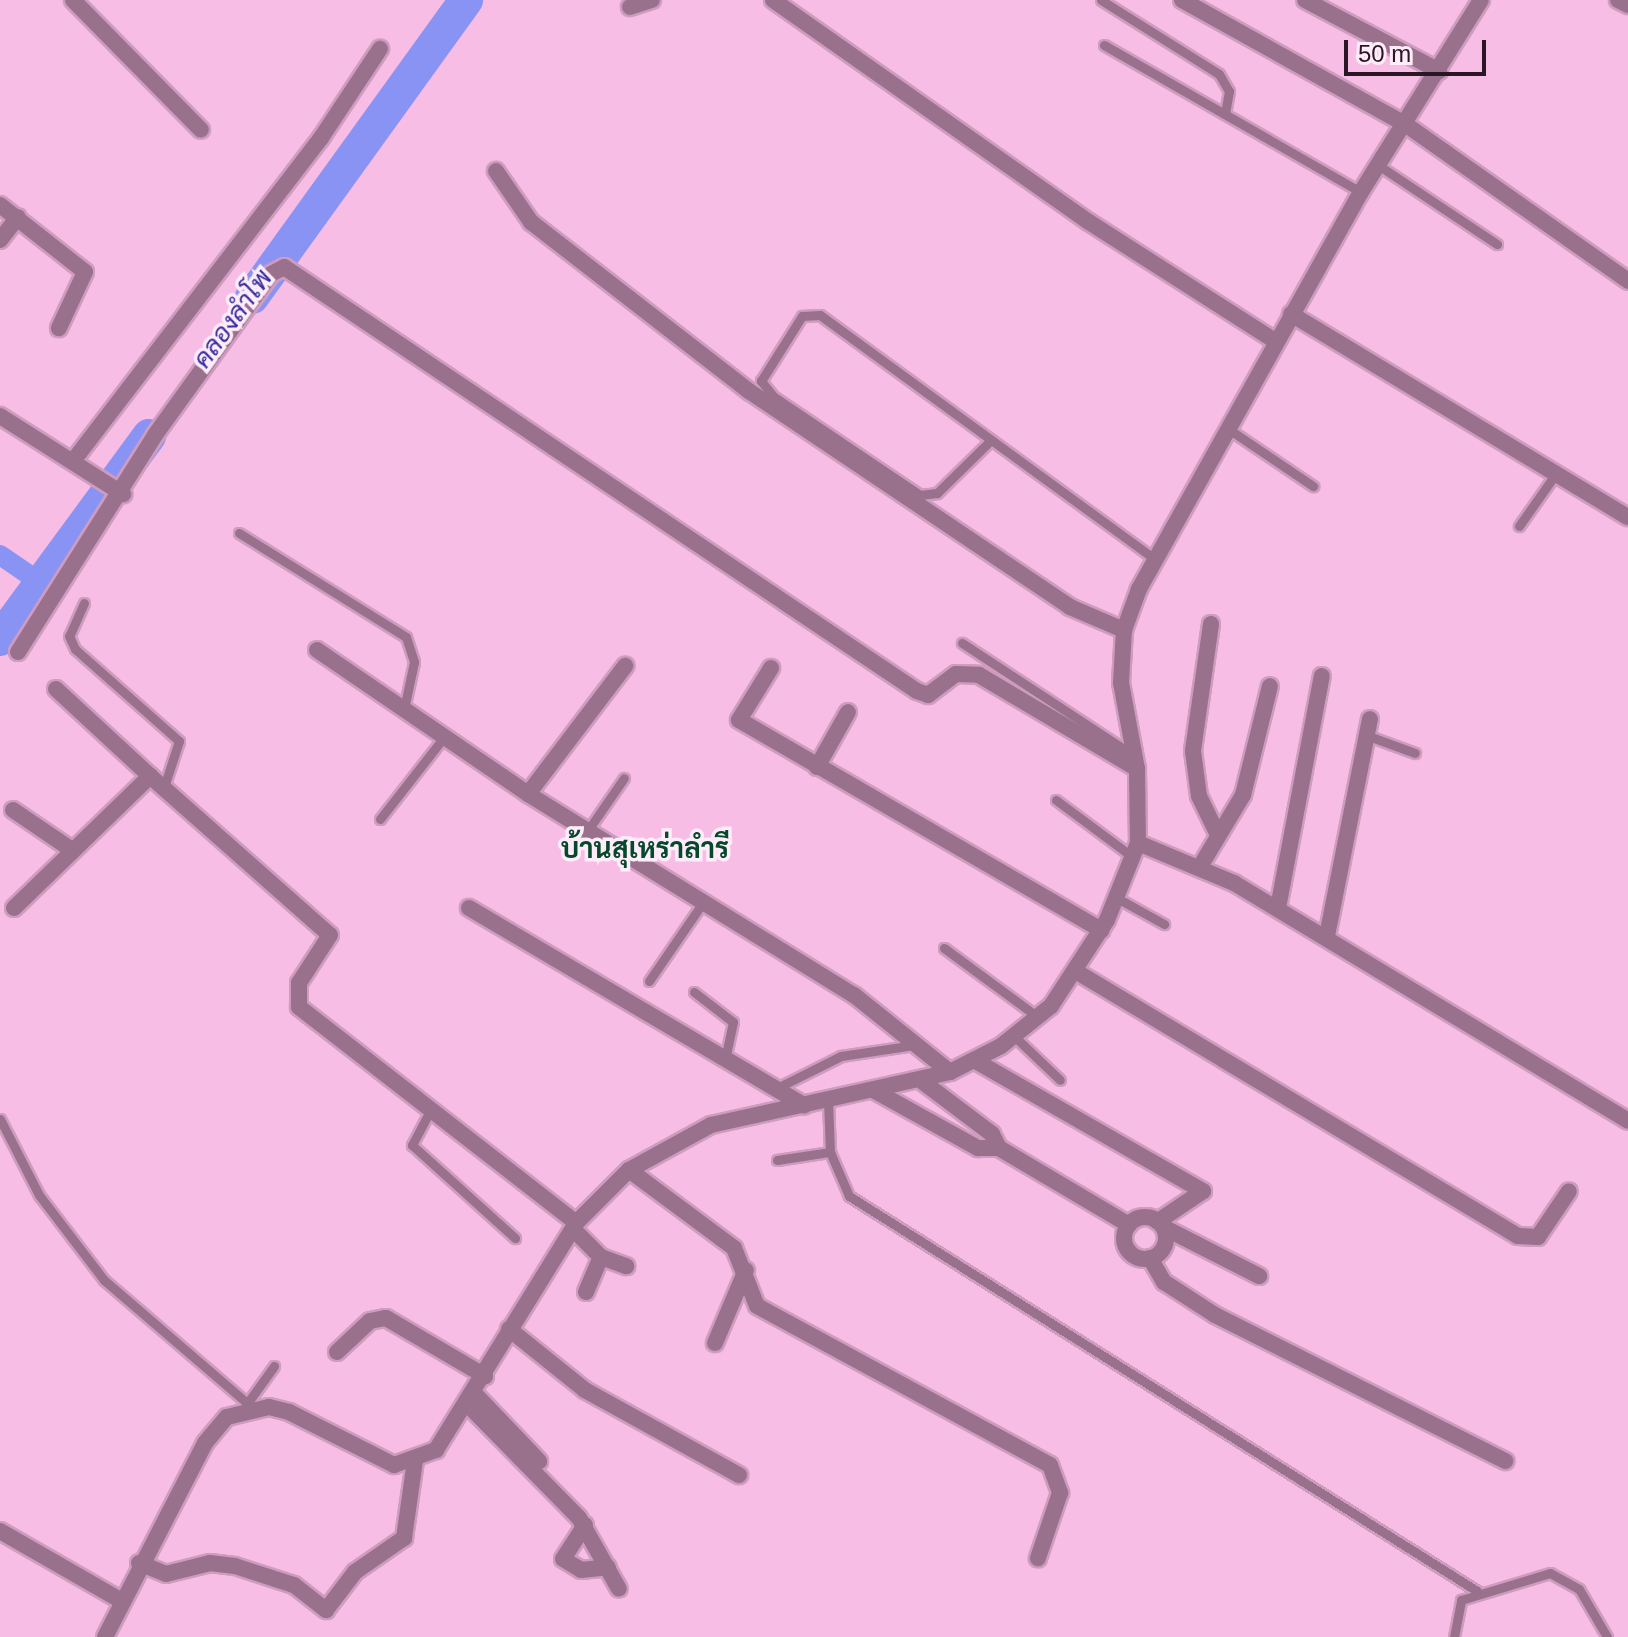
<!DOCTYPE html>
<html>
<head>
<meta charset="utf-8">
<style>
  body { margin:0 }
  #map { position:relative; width:1628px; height:1637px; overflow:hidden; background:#f7bde5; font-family:Arial,Sarabun,sans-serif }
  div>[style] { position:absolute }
  .canal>* { height:20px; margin:-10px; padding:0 10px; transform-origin:10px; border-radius:10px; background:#8993f4 }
  .river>* { height:34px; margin:-17px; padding:0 17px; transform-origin:17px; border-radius:17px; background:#8993f4 }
  .roads { filter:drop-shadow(2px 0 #ce9cbf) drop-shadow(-2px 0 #ce9cbf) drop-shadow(0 2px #ce9cbf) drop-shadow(0 -2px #ce9cbf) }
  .service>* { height:9px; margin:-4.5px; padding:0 4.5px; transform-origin:4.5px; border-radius:4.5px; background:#99718d }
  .minor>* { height:16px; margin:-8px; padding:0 8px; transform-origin:8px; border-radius:8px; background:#99718d }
  .minor>.ring { margin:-8px; padding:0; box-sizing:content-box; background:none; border:16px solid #99718d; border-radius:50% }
  .tertiary>* { height:16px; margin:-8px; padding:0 8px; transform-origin:8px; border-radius:8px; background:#99718d }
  span { translate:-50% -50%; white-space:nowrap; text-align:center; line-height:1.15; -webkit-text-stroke:7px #ffecf9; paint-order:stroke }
  .water-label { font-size:26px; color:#352d9c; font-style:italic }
  .quarter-label { font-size:28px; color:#06482b; font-weight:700 }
  .scale { position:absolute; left:1344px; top:40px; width:142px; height:36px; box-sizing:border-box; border:4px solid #2b1626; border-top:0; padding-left:10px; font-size:24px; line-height:28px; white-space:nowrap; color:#2b1626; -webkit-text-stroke:6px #ffecf9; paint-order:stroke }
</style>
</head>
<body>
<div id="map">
  <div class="canal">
    <i style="left:0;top:555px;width:50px;rotate:34.3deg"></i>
  </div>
  <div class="river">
    <i style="left:252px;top:297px;width:366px;rotate:-54.2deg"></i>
    <i style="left:0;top:639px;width:252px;rotate:-53.7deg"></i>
  </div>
  <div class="roads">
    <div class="service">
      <i style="left:1101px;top:0;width:139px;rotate:32.1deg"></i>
      <i style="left:1219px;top:74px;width:20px;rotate:60deg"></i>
      <i style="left:1229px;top:91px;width:23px;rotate:100deg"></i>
      <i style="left:1104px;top:45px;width:296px;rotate:29.8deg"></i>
      <i style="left:1378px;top:165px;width:143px;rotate:33.6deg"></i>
      <i style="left:1227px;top:428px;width:104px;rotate:34deg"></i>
      <i style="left:991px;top:440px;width:76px;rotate:135.5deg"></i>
      <i style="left:937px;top:493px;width:17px;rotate:173deg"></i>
      <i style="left:920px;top:495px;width:176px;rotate:-146.1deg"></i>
      <i style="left:774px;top:397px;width:21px;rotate:-129deg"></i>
      <i style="left:761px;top:381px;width:77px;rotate:-57.8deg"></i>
      <i style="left:802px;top:316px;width:18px;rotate:-3deg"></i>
      <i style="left:820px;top:315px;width:414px;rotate:36.1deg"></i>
      <i style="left:1519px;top:526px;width:66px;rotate:-54.9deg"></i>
      <i style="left:239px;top:533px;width:197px;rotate:31.9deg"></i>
      <i style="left:406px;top:637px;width:26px;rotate:72deg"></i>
      <i style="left:414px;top:662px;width:48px;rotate:102deg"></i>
      <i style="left:84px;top:603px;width:36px;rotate:114deg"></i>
      <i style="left:69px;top:636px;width:14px;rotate:65deg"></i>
      <i style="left:75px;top:649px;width:139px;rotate:41.5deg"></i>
      <i style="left:179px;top:741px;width:48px;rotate:108.1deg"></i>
      <i style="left:962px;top:643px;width:204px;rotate:33.2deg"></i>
      <i style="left:1366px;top:735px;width:52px;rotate:20.2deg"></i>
      <i style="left:1056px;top:800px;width:97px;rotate:36.6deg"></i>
      <i style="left:380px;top:819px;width:104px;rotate:-52deg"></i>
      <i style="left:588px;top:830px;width:63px;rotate:-55.3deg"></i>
      <i style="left:1117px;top:898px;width:54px;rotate:29deg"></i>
      <i style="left:944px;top:948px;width:117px;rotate:36.3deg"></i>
      <i style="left:649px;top:981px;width:97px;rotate:-55.5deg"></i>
      <i style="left:694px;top:992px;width:49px;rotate:37.6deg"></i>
      <i style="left:733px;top:1022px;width:38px;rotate:102deg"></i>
      <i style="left:1015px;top:1037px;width:62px;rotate:43.7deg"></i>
      <i style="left:775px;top:1089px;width:74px;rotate:-26.6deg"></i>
      <i style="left:841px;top:1056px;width:75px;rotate:-8.5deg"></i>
      <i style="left:828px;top:1100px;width:52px;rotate:87.8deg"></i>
      <i style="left:830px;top:1152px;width:48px;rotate:66.6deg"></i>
      <i style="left:849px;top:1196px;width:742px;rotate:32.17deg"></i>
      <i style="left:431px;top:1109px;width:41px;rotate:117.8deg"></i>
      <i style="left:412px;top:1145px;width:139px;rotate:42.1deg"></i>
      <i style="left:0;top:1119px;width:85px;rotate:62.8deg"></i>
      <i style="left:39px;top:1195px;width:107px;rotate:52.6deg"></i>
      <i style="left:104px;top:1280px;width:198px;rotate:40.7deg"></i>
      <i style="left:777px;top:1160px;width:54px;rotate:-8.6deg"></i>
      <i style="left:246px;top:1405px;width:48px;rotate:-54.3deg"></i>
      <i style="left:1454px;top:1637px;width:38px;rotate:-79deg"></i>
      <i style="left:1461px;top:1600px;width:93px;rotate:-16.9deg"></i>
      <i style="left:1550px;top:1573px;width:33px;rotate:29deg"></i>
      <i style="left:1579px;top:1589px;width:56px;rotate:59.7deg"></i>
    </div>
    <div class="minor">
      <i style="left:73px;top:0;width:182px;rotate:45.4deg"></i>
      <i style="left:773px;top:0;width:386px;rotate:35.1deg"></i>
      <i style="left:1089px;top:222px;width:221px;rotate:32.6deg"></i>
      <i style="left:1182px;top:0;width:255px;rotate:29.1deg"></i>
      <i style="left:1405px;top:124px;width:273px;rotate:35.1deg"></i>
      <i style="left:1305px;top:0;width:152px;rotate:27.9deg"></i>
      <i style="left:1618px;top:0;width:11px;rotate:27deg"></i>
      <i style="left:630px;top:7px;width:23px;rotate:-18deg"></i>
      <i style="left:496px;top:171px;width:62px;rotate:55.5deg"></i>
      <i style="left:531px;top:222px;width:276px;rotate:37.8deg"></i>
      <i style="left:749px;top:391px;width:387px;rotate:33.9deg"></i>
      <i style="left:1070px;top:607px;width:59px;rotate:23.1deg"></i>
      <i style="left:0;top:205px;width:108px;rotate:38.2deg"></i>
      <i style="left:85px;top:272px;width:62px;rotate:114.9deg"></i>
      <i style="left:0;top:240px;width:29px;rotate:-52deg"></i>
      <i style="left:1291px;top:314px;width:393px;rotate:31.1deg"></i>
      <i style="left:0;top:416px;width:146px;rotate:32.4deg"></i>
      <i style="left:73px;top:461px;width:407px;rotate:-52.5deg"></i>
      <i style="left:321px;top:138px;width:107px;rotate:-56.5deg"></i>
      <i style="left:1211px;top:624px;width:128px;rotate:98.1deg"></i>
      <i style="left:1193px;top:751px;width:45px;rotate:82.4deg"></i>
      <i style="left:1199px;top:796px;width:43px;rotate:64deg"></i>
      <i style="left:317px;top:650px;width:255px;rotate:34.3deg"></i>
      <i style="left:528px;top:794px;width:383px;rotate:31.7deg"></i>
      <i style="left:854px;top:995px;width:123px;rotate:38.7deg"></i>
      <i style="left:18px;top:652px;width:257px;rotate:-57.7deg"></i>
      <i style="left:155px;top:435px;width:198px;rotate:-54.2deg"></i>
      <i style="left:271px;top:274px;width:15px;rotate:-28deg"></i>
      <i style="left:284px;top:267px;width:762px;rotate:33.82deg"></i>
      <i style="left:917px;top:691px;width:12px;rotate:20deg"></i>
      <i style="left:928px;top:695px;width:35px;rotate:-37deg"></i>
      <i style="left:956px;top:674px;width:23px;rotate:2deg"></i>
      <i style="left:979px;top:675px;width:184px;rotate:30.7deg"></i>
      <i style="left:771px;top:668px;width:61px;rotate:121.6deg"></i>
      <i style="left:739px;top:720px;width:419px;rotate:30.1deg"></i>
      <i style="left:56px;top:689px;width:128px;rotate:42.8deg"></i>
      <i style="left:817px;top:767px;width:63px;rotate:-60.6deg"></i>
      <i style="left:528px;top:794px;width:161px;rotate:-52.8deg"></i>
      <i style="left:13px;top:810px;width:71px;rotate:34.1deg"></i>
      <i style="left:1138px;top:843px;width:104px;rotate:22.6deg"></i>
      <i style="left:1234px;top:883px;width:460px;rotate:31.1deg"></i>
      <i style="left:1201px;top:865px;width:82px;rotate:-59deg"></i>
      <i style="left:1243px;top:795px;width:112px;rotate:-76.1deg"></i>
      <i style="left:14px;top:908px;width:190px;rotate:-44.1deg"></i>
      <i style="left:150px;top:776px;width:240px;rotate:41.5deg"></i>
      <i style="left:330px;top:935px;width:57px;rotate:122.9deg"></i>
      <i style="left:299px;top:983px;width:24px;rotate:90deg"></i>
      <i style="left:299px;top:1007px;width:351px;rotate:37.9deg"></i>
      <i style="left:469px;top:908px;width:389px;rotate:30.5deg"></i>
      <i style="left:1278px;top:908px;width:236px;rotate:-79.3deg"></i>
      <i style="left:1327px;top:936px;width:221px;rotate:-78.8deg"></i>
      <i style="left:1077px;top:972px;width:514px;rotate:30.91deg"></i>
      <i style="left:1518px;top:1236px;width:20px;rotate:3deg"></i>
      <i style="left:1538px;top:1237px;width:55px;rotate:-56deg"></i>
      <i style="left:974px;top:1060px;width:264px;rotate:29.8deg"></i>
      <i style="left:1203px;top:1191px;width:55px;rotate:146deg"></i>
      <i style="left:875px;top:1091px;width:118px;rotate:29deg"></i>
      <i style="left:978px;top:1148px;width:21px"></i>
      <i style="left:999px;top:1148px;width:16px;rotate:-117deg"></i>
      <i style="left:992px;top:1134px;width:86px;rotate:-143deg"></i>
      <i style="left:999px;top:1148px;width:151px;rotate:30.6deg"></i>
      <i style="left:629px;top:1170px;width:131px;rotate:36.6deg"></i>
      <i style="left:734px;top:1248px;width:62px;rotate:68.4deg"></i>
      <i style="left:757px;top:1306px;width:333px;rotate:28.5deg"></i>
      <i style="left:1050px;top:1465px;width:30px;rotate:70deg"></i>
      <i style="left:1060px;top:1493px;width:69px;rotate:108.7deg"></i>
      <i class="ring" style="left:1124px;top:1217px;width:26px;height:26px"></i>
      <i style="left:1163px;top:1227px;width:108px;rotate:27deg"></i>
      <i style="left:573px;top:1229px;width:40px;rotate:45deg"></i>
      <i style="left:601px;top:1257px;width:27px;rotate:20deg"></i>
      <i style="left:1150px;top:1258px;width:28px;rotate:60deg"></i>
      <i style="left:1164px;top:1282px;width:61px;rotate:32.9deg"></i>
      <i style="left:1215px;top:1315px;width:325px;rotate:26.7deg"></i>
      <i style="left:586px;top:1292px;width:38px;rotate:-67deg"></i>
      <i style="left:509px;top:1329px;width:97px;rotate:38.8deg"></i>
      <i style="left:585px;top:1390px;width:176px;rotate:28.9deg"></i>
      <i style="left:715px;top:1343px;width:79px;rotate:-67deg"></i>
      <i style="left:337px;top:1352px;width:45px;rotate:-43.2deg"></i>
      <i style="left:370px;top:1321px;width:16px;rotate:-11deg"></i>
      <i style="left:386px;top:1318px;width:115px;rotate:30.4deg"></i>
      <i style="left:475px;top:1394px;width:93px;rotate:46.3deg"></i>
      <i style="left:468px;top:1405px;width:158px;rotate:45.5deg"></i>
      <i style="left:579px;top:1518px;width:81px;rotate:60.6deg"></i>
      <i style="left:585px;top:1525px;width:40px;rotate:122.9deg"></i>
      <i style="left:563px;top:1559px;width:21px;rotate:31deg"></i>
      <i style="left:581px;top:1570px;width:27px;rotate:-6deg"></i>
      <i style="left:0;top:1531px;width:138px;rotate:29.9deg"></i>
      <i style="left:139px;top:1563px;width:29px;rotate:22deg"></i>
      <i style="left:166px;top:1574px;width:45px;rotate:-14deg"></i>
      <i style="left:210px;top:1563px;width:25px;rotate:7deg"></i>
      <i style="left:235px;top:1566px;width:62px;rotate:17.9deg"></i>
      <i style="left:294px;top:1585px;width:41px;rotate:38deg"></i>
      <i style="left:326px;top:1610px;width:48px;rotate:-52.7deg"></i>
      <i style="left:355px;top:1572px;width:60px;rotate:-34.8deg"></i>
      <i style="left:404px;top:1538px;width:78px;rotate:-81.9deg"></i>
    </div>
    <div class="tertiary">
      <i style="left:105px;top:1637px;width:218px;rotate:-62.7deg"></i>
      <i style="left:205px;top:1443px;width:34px;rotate:-50deg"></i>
      <i style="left:227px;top:1417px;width:43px;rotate:-13.4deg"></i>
      <i style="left:269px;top:1407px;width:21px;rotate:14deg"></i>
      <i style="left:289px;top:1412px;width:118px;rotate:26.8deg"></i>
      <i style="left:394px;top:1465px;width:45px;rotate:-19.7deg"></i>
      <i style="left:436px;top:1450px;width:267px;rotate:-58.3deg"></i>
      <i style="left:576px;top:1223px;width:75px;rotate:-45deg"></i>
      <i style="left:629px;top:1170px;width:94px;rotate:-28.8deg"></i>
      <i style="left:711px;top:1125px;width:245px;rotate:-12.5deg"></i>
      <i style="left:950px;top:1072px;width:57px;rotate:-27deg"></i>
      <i style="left:1001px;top:1046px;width:64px;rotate:-38.7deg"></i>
      <i style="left:1051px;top:1006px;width:103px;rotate:-56.9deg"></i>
      <i style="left:1107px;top:920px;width:83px;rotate:-68.1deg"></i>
      <i style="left:1138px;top:843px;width:74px;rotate:-90.8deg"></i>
      <i style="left:1137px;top:769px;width:87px;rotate:-100.5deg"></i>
      <i style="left:1121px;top:683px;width:53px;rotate:-86.8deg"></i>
      <i style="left:1124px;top:630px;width:44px;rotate:-69.9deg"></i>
      <i style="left:1139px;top:589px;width:455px;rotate:-60.8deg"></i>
      <i style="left:1361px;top:192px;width:226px;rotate:-58deg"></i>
    </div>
  </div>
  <div class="water-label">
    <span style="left:233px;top:319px;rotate:-54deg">คลองลำโพ</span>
  </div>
  <div class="quarter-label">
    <span style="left:645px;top:849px">บ้านสุเหร่าลำรี</span>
  </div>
  <div class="scale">50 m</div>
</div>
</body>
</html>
